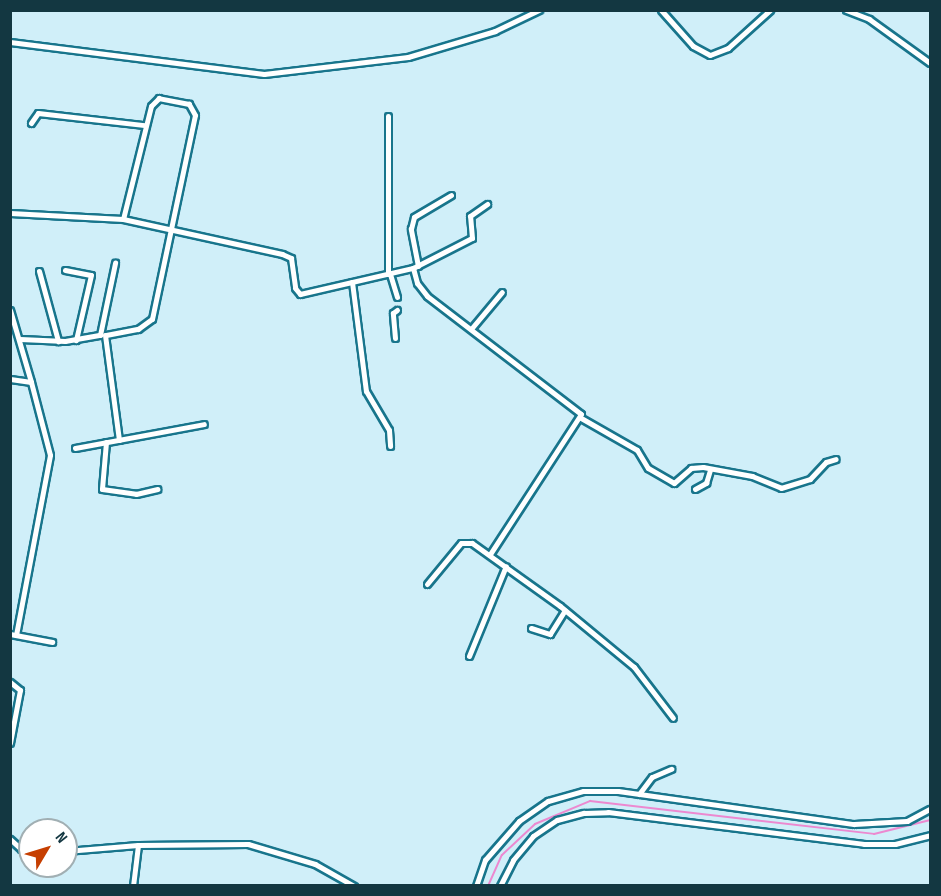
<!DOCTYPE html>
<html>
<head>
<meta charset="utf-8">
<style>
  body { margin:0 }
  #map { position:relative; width:941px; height:896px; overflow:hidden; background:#d0eff9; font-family:"Sofia Sans Condensed",sans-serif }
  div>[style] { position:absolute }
  .stream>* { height:2px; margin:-1px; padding:0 1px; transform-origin:1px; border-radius:1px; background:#ec89d0 }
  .street-tunnel>* { height:5px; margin-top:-2.5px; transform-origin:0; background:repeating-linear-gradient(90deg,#aacad4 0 5px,transparent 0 7.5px) }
  .roads { filter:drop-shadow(2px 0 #18758c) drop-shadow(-2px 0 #18758c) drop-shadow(0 2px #18758c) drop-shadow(0 -2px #18758c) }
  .street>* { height:5px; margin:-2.5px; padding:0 2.5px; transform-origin:2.5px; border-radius:2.5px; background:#fff }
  span { translate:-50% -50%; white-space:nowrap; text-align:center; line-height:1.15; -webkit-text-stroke:6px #fff; paint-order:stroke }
  .frame { position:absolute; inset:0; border:12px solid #133741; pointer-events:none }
  .north { position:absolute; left:18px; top:818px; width:60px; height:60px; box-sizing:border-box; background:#fff; border:2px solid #a1afb3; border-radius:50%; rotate:52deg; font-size:16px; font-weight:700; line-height:24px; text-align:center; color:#133741 }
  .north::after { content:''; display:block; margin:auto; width:21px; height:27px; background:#c63f01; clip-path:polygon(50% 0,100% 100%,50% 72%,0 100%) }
</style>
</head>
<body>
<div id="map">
  <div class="stream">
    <i style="left:488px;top:886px;width:34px;rotate:-66deg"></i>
    <i style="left:502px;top:855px;width:45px;rotate:-43.2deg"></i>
    <i style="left:535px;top:824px;width:60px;rotate:-22.7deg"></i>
    <i style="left:590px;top:801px;width:286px;rotate:6.6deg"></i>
    <i style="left:874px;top:834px;width:58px;rotate:-14deg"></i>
  </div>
  <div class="street-tunnel">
    <i style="left:397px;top:297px;width:13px;rotate:90deg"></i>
  </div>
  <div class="roads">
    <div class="street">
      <i style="left:661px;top:10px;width:48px;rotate:48.4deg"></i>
      <i style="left:693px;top:46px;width:19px;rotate:28deg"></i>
      <i style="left:710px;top:55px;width:19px;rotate:-21deg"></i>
      <i style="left:728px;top:48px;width:57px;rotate:-42.1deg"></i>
      <i style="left:846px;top:10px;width:25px;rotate:21deg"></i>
      <i style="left:869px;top:19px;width:75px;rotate:35.8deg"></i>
      <i style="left:10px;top:42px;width:256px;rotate:7.2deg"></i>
      <i style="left:264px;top:74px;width:145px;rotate:-6.7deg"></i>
      <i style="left:408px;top:57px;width:91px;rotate:-16.6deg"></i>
      <i style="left:495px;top:31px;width:49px;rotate:-25.5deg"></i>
      <i style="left:388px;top:116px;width:158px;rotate:90deg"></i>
      <i style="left:31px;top:123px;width:12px;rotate:-55deg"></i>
      <i style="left:38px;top:113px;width:107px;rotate:6.5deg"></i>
      <i style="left:10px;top:213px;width:113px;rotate:3deg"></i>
      <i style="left:123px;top:219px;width:163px;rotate:12.4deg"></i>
      <i style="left:282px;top:254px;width:10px;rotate:24deg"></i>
      <i style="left:291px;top:258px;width:30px;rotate:82deg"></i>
      <i style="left:295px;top:288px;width:8px;rotate:50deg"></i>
      <i style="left:300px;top:294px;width:116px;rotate:-13deg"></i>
      <i style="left:413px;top:268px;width:16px;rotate:75deg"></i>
      <i style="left:417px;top:283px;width:16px;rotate:52deg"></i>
      <i style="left:427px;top:296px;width:194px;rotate:37.5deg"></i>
      <i style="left:581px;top:414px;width:167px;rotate:123deg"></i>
      <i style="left:418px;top:266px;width:38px;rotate:-101deg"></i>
      <i style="left:411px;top:229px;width:12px;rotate:-76deg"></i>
      <i style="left:414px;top:217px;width:43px;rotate:-30.7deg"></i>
      <i style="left:413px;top:268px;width:66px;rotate:-27deg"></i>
      <i style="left:472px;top:238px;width:22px;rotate:-95deg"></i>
      <i style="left:470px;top:216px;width:21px;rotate:-35deg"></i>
      <i style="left:65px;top:270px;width:26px;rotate:11deg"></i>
      <i style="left:91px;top:275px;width:67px;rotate:103deg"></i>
      <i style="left:39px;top:271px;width:73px;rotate:74.8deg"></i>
      <i style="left:390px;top:274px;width:24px;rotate:73deg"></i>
      <i style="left:352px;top:282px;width:110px;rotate:82.7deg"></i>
      <i style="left:366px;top:391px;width:45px;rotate:59.5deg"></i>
      <i style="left:389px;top:430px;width:16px;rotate:86deg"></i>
      <i style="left:10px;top:310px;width:75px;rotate:73.7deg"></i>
      <i style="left:31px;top:382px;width:21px;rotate:-172deg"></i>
      <i style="left:471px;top:329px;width:48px;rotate:-50deg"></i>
      <i style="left:105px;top:335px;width:106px;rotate:82.4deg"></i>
      <i style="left:106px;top:335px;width:33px;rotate:-11deg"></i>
      <i style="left:138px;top:329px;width:17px;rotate:-36deg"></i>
      <i style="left:152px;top:319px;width:208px;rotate:-78.1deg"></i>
      <i style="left:195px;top:115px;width:13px;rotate:-119deg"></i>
      <i style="left:189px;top:104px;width:31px;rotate:-169deg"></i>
      <i style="left:159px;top:98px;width:11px;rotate:135deg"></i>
      <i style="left:151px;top:106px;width:116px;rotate:103.9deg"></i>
      <i style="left:395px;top:338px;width:25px;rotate:-95deg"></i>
      <i style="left:393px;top:313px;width:5px;rotate:-37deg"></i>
      <i style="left:20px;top:339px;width:45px;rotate:2.5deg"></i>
      <i style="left:65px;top:341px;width:36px;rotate:-10deg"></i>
      <i style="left:100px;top:335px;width:74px;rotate:-78.2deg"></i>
      <i style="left:581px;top:418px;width:64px;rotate:29.7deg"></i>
      <i style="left:637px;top:450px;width:21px;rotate:59deg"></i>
      <i style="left:648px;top:468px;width:30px;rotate:30deg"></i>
      <i style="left:674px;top:483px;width:23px;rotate:-41deg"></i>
      <i style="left:691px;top:468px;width:12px;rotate:-5deg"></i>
      <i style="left:703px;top:467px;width:50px;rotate:10.4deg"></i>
      <i style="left:752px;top:476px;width:31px;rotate:22deg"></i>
      <i style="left:781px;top:488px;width:30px;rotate:-17deg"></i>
      <i style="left:810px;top:479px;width:23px;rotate:-47deg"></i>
      <i style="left:826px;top:462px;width:10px;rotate:-17deg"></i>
      <i style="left:106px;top:442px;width:47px;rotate:94.9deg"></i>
      <i style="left:102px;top:489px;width:34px;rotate:8deg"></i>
      <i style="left:136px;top:494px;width:22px;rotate:-13deg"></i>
      <i style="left:75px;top:448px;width:131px;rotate:-10.5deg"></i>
      <i style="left:695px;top:489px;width:13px;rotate:-29deg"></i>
      <i style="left:706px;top:483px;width:14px;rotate:-73deg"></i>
      <i style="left:427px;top:584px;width:53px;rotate:-50.3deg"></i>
      <i style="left:461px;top:543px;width:11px"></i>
      <i style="left:472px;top:543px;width:108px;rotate:35.6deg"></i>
      <i style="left:560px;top:606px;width:96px;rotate:39.5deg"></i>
      <i style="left:634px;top:667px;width:64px;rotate:52.6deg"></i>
      <i style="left:531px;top:628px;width:20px;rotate:18deg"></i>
      <i style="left:550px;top:634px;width:28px;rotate:-58deg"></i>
      <i style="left:10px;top:634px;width:43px;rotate:10.8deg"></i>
      <i style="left:16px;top:635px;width:183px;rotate:-79.3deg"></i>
      <i style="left:50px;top:455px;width:75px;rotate:-104.6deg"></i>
      <i style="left:469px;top:656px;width:97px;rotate:-67.7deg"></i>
      <i style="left:10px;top:682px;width:13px;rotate:39deg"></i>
      <i style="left:20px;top:690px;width:54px;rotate:100.7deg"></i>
      <i style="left:639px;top:794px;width:21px;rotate:-53deg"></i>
      <i style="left:652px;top:777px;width:21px;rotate:-23deg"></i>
      <i style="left:10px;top:839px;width:15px;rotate:42deg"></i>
      <i style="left:21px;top:849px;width:9px;rotate:6deg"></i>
      <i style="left:66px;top:851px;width:72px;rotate:-4.8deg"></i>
      <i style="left:138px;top:845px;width:110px;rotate:-0.5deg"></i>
      <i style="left:248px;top:844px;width:70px;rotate:16.6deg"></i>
      <i style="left:315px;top:864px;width:45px;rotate:29.4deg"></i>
      <i style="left:133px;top:886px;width:41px;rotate:-83deg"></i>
      <i style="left:476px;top:886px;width:28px;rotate:-71deg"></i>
      <i style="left:485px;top:860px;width:52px;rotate:-48.9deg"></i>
      <i style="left:519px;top:821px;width:35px;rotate:-35deg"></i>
      <i style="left:548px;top:801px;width:36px;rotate:-16deg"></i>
      <i style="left:583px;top:791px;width:35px"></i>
      <i style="left:618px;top:791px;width:238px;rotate:8deg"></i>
      <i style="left:854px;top:824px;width:53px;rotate:-3.2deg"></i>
      <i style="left:907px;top:821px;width:26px;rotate:-28deg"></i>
      <i style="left:500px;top:886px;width:29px;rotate:-63deg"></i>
      <i style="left:513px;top:860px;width:31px;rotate:-50deg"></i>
      <i style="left:533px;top:836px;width:29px;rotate:-34deg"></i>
      <i style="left:557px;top:820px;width:28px;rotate:-15deg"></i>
      <i style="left:584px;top:813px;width:24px;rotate:-2deg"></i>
      <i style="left:608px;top:812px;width:258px;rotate:7.1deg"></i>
      <i style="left:864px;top:844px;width:31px"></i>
      <i style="left:895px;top:844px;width:36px;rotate:-14deg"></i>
    </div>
  </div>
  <div class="frame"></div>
  <div class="north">N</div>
</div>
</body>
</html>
